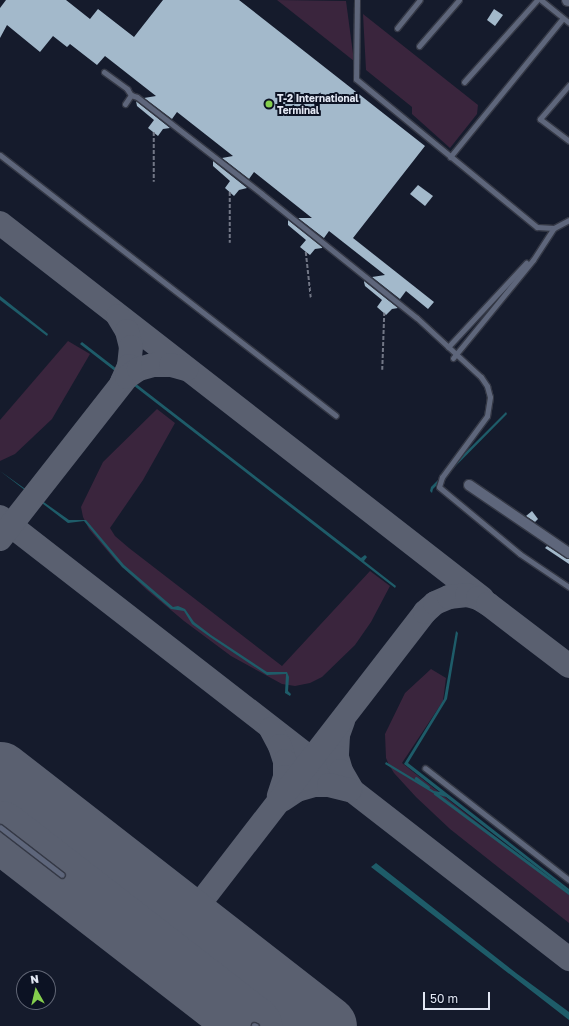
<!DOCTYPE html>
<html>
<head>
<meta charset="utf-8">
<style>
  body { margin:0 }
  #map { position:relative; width:569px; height:1026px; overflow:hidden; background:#151b2c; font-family:"Golos Text",sans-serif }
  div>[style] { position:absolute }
  .green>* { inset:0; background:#3a253d }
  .water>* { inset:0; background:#1e5c69 }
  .stream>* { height:2.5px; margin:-1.25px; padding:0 1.25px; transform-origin:1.25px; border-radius:1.25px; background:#1e5c69 }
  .taxiway>* { height:24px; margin:-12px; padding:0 12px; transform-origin:12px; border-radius:12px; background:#5a6070 }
  .runway>* { height:61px; margin:-30.5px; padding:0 30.5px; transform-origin:30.5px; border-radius:30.5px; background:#5a6070 }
  .building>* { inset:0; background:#a3b9cb }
  .path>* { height:1.5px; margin-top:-0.75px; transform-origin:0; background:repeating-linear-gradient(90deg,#727786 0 4px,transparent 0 6px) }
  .roads { filter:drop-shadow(1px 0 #343845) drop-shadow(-1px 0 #343845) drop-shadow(0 1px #343845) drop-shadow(0 -1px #343845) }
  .service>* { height:5px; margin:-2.5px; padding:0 2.5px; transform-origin:2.5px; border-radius:2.5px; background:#5e667b }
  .minor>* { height:10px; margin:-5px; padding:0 5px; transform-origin:5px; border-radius:5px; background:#5e667b }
  .tertiary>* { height:12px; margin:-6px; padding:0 6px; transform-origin:6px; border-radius:6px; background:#5e667b }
  .dots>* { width:11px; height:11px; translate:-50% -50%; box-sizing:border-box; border:2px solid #0c1223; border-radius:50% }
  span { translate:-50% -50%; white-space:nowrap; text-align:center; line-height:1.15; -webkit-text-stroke:4px #0c1223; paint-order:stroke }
  .poi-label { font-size:10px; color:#e2e7f3; font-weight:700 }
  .left { translate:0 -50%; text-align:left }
  .north { position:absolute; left:16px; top:970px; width:40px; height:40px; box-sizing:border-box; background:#0c1223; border:1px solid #626776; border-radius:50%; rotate:352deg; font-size:11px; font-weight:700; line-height:16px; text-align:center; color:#e2e7f3 }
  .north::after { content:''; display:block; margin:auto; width:14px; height:18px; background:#85cf4d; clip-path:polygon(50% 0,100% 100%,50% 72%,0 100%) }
  .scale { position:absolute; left:423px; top:992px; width:67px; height:18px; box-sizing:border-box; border:2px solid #e2e7f3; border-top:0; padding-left:5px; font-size:12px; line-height:14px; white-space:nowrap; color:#e2e7f3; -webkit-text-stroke:3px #0c1223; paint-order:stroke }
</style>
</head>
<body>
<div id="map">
  <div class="green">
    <i style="clip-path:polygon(277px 0,346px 1px,354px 61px)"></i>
    <i style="clip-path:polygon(363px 14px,478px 105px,477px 114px,450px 148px,412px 114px,412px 107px,366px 70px)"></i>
    <i style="clip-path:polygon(68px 341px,90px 354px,52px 419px,15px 454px,0 461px,0 420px)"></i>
    <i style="clip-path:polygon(157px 409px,175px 423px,143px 480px,110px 528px,115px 536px,129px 548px,282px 666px,370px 571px,390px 586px,371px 622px,355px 645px,322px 677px,310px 683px,295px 686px,282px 684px,231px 656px,184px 621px,147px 590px,116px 561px,89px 529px,83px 517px,81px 507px,103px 462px)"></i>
    <i style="clip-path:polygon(431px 669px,446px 678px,443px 701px,402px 763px,569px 895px,569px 923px,450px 829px,416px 797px,394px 773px,389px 765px,386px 758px,385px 734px,405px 693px)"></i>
  </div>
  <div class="water">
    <i style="clip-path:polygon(0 296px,48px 334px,47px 336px,0 300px)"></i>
    <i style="clip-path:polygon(82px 342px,361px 558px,365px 555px,367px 557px,364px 561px,396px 586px,395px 588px,80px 344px)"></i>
    <i style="clip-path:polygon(506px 412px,507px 414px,433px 489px,432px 493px,430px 491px,431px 487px)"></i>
    <i style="clip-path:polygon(0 471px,69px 520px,86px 520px,124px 565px,173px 607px,178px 606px,185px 609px,194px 622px,211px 635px,267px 672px,287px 672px,289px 677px,288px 691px,291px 694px,290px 696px,285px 693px,286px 674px,267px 675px,210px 637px,192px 624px,184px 611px,171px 609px,122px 567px,84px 521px,68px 523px)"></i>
    <i style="clip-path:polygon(456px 631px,458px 633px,447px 699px,408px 763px,569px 889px,569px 892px,446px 797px,433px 793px,385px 764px,386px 762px,434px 791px,440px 792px,404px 764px,444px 699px)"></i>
    <i style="clip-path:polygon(376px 863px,516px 973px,569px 1012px,569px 1020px,371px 867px)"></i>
  </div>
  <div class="stream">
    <i style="left:416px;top:778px;width:15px;rotate:37deg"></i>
    <i style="left:435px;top:793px;width:167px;rotate:36.7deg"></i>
  </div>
  <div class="taxiway">
    <i style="left:0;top:223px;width:611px;rotate:37.88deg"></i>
    <i style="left:118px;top:316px;width:17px;rotate:59deg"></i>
    <i style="left:127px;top:331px;width:16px;rotate:76deg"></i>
    <i style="left:131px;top:347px;width:19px;rotate:96deg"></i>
    <i style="left:129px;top:366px;width:17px;rotate:114deg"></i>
    <i style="left:122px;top:382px;width:4px;rotate:-56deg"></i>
    <i style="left:0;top:517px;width:721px;rotate:37.84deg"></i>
    <i style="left:0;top:539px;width:206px;rotate:-51.9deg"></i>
    <i style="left:127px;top:377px;width:14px;rotate:-34deg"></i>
    <i style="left:139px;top:369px;width:15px;rotate:-16deg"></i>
    <i style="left:153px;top:365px;width:18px"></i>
    <i style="left:171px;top:365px;width:16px;rotate:15deg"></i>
    <i style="left:343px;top:721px;width:15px;rotate:110deg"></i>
    <i style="left:338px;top:735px;width:22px;rotate:93deg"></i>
    <i style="left:337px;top:757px;width:15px;rotate:74deg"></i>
    <i style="left:341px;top:771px;width:20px;rotate:60deg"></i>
    <i style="left:271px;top:729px;width:19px;rotate:62deg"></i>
    <i style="left:280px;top:746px;width:16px;rotate:72deg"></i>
    <i style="left:285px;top:761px;width:16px;rotate:90deg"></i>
    <i style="left:285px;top:777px;width:20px;rotate:108deg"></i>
    <i style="left:282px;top:800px;width:18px;rotate:-34deg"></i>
    <i style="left:297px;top:790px;width:19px;rotate:-16deg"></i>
    <i style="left:315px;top:785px;width:14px"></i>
    <i style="left:329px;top:785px;width:21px;rotate:14deg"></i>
    <i style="left:62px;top:875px;width:76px;rotate:38.1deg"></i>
    <i style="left:122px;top:922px;width:19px;rotate:25deg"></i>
    <i style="left:139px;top:930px;width:15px;rotate:8deg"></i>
    <i style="left:154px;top:932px;width:14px;rotate:-8deg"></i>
    <i style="left:168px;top:930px;width:13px;rotate:-29deg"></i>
    <i style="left:179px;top:924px;width:17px;rotate:-40deg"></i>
    <i style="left:254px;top:1025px;width:78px;rotate:-141.2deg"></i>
    <i style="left:193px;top:976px;width:17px;rotate:-115deg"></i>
    <i style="left:186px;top:961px;width:17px;rotate:-103deg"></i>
    <i style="left:182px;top:944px;width:9px;rotate:-84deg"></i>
    <i style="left:183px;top:935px;width:16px;rotate:-75deg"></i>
    <i style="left:187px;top:920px;width:389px;rotate:-52.3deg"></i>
    <i style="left:425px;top:612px;width:13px;rotate:-42deg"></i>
    <i style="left:435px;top:603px;width:15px;rotate:-23deg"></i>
    <i style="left:449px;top:597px;width:18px;rotate:-6deg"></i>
    <i style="left:467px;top:595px;width:11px;rotate:15deg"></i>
    <i style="left:478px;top:598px;width:12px;rotate:31deg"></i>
    <i style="left:488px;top:604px;width:102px;rotate:37.4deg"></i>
  </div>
  <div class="runway">
    <i style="left:0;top:772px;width:413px;rotate:37.9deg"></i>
    <i style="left:0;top:831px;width:318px;rotate:37.8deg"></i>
  </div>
  <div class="building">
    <i style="clip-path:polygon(6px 0,66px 0,90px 19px,98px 9px,134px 37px,163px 0,239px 0,425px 146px,353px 238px,434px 302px,428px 309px,406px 291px,400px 299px,372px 277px,385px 275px,329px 231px,324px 238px,298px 218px,312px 218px,254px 172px,249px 179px,222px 158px,233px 156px,177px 112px,172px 119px,144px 98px,156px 96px,105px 56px,97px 65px,70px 44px,67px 47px,53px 36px,40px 52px,7px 25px,0 38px,0 8px)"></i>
    <i style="clip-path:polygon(494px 9px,503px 15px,495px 26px,487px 20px)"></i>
    <i style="clip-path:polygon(136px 101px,170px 128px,163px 129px,158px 136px,148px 128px,154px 120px,137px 106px)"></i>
    <i style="clip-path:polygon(213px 161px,247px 188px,239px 190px,234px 196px,225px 188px,230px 181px,213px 166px)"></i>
    <i style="clip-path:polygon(418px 185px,433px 196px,425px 206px,410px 194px)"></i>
    <i style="clip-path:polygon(288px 220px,322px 247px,322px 248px,315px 249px,310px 255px,306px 252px,300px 247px,306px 240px,288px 225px)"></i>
    <i style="clip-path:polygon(364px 282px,364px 281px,398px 308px,392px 309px,386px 315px,377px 307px,382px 300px,365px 286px)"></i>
    <i style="clip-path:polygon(532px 511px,538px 519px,535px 522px,526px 516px)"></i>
    <i style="clip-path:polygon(547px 546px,569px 559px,569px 564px,545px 548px)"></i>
  </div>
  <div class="path">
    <i style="left:154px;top:132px;width:50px;rotate:90deg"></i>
    <i style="left:230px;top:192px;width:51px;rotate:90deg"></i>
    <i style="left:306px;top:252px;width:46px;rotate:83.8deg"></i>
    <i style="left:382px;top:370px;width:57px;rotate:-88deg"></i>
  </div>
  <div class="roads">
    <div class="service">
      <i style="left:357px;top:0;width:79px;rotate:90.7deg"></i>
      <i style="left:356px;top:79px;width:234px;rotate:39.3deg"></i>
      <i style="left:537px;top:227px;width:17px;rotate:3deg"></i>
      <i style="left:554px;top:228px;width:17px;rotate:-28deg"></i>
      <i style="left:541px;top:0;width:36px;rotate:39deg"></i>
      <i style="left:397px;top:28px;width:36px;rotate:-51deg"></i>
      <i style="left:419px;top:46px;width:61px;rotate:-49deg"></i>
      <i style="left:104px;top:72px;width:29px;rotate:36deg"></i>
      <i style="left:127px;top:89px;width:7px;rotate:56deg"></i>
      <i style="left:131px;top:95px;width:6px;rotate:18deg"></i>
      <i style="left:137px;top:97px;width:158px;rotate:37.8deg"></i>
      <i style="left:262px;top:194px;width:198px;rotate:38.7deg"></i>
      <i style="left:417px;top:318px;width:87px;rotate:42.7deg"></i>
      <i style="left:481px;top:377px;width:11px;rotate:56deg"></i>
      <i style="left:487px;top:386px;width:11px;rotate:75deg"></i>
      <i style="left:490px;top:397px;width:19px;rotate:99deg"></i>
      <i style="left:487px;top:416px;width:76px;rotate:126.4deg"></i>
      <i style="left:442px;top:477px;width:10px;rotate:107deg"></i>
      <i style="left:439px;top:487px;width:105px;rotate:39.6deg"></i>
      <i style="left:520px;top:554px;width:59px;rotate:34deg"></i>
      <i style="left:464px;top:82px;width:110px;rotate:-48.3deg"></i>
      <i style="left:569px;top:85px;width:45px;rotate:130.5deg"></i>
      <i style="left:540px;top:119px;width:36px;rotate:37deg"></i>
      <i style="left:125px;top:104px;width:11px;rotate:-56deg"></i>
      <i style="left:0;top:155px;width:425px;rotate:37.8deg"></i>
      <i style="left:450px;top:157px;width:179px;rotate:-50.9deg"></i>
      <i style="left:448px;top:347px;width:115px;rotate:-47.1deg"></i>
      <i style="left:453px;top:358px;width:127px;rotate:-50.8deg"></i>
      <i style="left:533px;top:260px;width:38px;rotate:-57deg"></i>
      <i style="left:425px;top:768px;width:182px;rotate:37.9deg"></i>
      <i style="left:0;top:827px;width:78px;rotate:37.7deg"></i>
      <i style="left:254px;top:1025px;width:2px;rotate:27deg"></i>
    </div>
    <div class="minor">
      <i style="left:469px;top:485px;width:121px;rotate:34.2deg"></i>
    </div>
    <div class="tertiary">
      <i style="left:568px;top:0;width:1px"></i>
    </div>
  </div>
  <div class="dots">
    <i style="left:269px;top:104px;background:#85cf4d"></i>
  </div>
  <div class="poi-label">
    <span class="left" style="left:277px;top:104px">T-2 International<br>Terminal</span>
  </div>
  <div class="north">N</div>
  <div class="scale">50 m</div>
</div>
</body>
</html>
